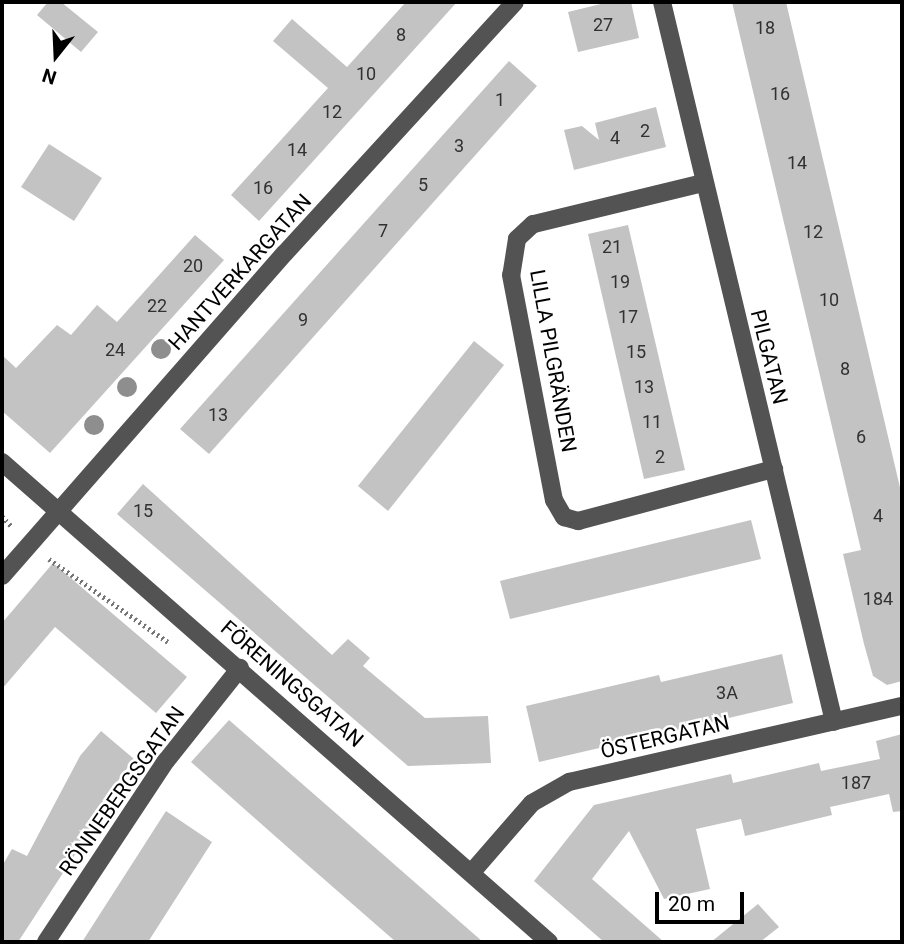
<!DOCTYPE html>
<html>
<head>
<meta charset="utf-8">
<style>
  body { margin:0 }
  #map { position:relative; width:904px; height:944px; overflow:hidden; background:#fff; font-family:Roboto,sans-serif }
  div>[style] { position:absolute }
  .building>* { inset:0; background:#c3c3c3 }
  .path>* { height:4.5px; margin-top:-2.25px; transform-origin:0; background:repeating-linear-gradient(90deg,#757575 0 2px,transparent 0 5.5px) }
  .minor>* { height:18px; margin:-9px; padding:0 9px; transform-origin:9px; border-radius:9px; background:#535353 }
  .trees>* { width:20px; height:20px; margin:-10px; border-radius:50%; background:#8e8e8e }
  span { translate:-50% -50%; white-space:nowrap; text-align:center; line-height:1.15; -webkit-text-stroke:5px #fff; paint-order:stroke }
  .number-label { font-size:18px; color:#313131 }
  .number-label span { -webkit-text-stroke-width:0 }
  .street-label { font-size:21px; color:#000 }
  .frame { position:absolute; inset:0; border:4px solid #000; pointer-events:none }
  .north { position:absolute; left:21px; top:21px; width:70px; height:70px; -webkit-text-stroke:5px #fff; paint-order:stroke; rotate:198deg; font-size:19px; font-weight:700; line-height:28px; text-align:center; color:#000 }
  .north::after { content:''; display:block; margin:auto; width:24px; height:32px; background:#000; clip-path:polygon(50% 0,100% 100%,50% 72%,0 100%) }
  .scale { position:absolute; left:655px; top:892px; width:89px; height:32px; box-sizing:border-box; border:4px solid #000; border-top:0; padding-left:9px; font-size:21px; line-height:24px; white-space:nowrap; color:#000; -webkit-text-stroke:5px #fff; paint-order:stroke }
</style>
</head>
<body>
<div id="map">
  <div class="building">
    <i style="clip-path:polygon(48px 2px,61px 2px,98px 32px,81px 52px,37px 15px)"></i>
    <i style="clip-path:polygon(406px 2px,457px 2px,259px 221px,231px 195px,328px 88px,273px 41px,292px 19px,347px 67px)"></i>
    <i style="clip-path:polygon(609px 2px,631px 2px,639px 38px,578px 52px,568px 12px)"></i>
    <i style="clip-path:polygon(732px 2px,786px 2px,902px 496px,902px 681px,887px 685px,873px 676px,864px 644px,843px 554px,861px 550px)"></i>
    <i style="clip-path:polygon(509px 61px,537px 86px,209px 454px,180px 429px)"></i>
    <i style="clip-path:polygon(656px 107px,666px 147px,574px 170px,564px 130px,582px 126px,599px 140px,595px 123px)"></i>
    <i style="clip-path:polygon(49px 144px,102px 178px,74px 221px,21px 187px)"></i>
    <i style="clip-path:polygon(628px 225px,685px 470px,644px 479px,588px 234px)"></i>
    <i style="clip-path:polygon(195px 235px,224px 260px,50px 453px,2px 411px,2px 355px,16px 368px,57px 325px,71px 335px,97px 305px,117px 322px)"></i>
    <i style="clip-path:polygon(474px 341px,504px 365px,388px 511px,358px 486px)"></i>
    <i style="clip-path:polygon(143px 484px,332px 655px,348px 639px,370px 658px,363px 666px,425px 718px,488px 716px,491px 763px,408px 766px,117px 514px)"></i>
    <i style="clip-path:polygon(751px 520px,761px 559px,510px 619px,500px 581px)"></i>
    <i style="clip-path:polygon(53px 563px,187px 677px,156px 713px,55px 627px,2px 689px,2px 623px)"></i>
    <i style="clip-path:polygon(782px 654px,793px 703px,539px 762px,526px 706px,659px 675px,661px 682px)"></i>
    <i style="clip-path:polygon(229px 720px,347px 823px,483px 942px,396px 942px,310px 867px,191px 762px)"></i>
    <i style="clip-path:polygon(101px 731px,134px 759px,86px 824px,91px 830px,18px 942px,2px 942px,2px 866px,12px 849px,27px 856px,80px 756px)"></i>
    <i style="clip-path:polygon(902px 734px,902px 811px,893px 812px,889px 794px,830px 807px,832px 815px,745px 836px,741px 819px,696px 829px,710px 889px,664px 899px,629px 831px,592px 879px,664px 942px,604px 942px,534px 881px,594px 805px,731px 774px,733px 783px,819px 763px,821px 771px,880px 759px,876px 741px)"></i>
    <i style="clip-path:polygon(166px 811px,212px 842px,148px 942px,82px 942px)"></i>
    <i style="clip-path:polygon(758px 904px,779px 927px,760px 942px,711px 942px)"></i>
  </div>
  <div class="path">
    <i style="left:2px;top:516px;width:16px;rotate:47deg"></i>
    <i style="left:49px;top:559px;width:145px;rotate:34.9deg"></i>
  </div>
  <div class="minor">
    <i style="left:662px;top:2px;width:740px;rotate:76.56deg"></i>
    <i style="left:703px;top:183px;width:175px;rotate:166.4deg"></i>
    <i style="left:533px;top:224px;width:22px;rotate:137deg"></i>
    <i style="left:517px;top:239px;width:36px;rotate:99deg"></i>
    <i style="left:511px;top:275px;width:229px;rotate:79.2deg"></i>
    <i style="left:554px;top:500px;width:20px;rotate:60deg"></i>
    <i style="left:564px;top:517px;width:15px;rotate:16deg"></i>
    <i style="left:578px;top:521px;width:203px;rotate:-14.9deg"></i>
    <i style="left:2px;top:462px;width:728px;rotate:41.27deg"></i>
    <i style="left:2px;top:576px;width:429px;rotate:-48.8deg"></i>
    <i style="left:285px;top:253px;width:340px;rotate:-47.5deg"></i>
    <i style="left:472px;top:872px;width:91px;rotate:-49deg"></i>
    <i style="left:532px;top:803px;width:43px;rotate:-29.6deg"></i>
    <i style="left:569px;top:782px;width:342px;rotate:-12.9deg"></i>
    <i style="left:46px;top:942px;width:217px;rotate:-56.5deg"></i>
    <i style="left:166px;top:761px;width:119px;rotate:-51.5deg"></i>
  </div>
  <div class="trees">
    <i style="left:161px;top:349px"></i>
    <i style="left:127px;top:387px"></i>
    <i style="left:94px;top:425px"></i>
  </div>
  <div class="number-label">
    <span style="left:603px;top:25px">27</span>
    <span style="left:765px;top:28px">18</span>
    <span style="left:401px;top:35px">8</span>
    <span style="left:366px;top:74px">10</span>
    <span style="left:780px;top:94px">16</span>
    <span style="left:500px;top:100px">1</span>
    <span style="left:332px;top:112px">12</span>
    <span style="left:645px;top:131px">2</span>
    <span style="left:615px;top:138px">4</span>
    <span style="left:459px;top:146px">3</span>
    <span style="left:297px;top:150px">14</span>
    <span style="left:797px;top:163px">14</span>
    <span style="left:423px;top:185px">5</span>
    <span style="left:263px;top:188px">16</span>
    <span style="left:383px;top:231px">7</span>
    <span style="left:813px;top:232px">12</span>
    <span style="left:612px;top:247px">21</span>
    <span style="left:193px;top:266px">20</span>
    <span style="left:620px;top:282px">19</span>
    <span style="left:829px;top:300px">10</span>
    <span style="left:157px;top:306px">22</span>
    <span style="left:628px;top:317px">17</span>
    <span style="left:303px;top:320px">9</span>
    <span style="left:115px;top:350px">24</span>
    <span style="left:636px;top:352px">15</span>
    <span style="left:845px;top:369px">8</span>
    <span style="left:644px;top:387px">13</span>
    <span style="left:218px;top:415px">13</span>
    <span style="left:652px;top:422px">11</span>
    <span style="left:861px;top:437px">6</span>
    <span style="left:660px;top:457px">2</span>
    <span style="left:143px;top:511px">15</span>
    <span style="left:878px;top:516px">4</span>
    <span style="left:878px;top:599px">184</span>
    <span style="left:727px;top:693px">3A</span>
    <span style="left:856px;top:783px">187</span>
  </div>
  <div class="street-label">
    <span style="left:240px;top:272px;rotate:-48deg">HANTVERKARGATAN</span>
    <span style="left:769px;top:357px;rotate:76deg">PILGATAN</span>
    <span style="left:553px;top:361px;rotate:80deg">LILLA PILGRÄNDEN</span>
    <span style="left:292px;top:684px;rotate:41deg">FÖRENINGSGATAN</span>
    <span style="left:665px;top:737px;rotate:-13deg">ÖSTERGATAN</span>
    <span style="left:122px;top:791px;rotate:-55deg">RÖNNEBERGSGATAN</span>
  </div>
  <div class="frame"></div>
  <div class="north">N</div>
  <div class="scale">20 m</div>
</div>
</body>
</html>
